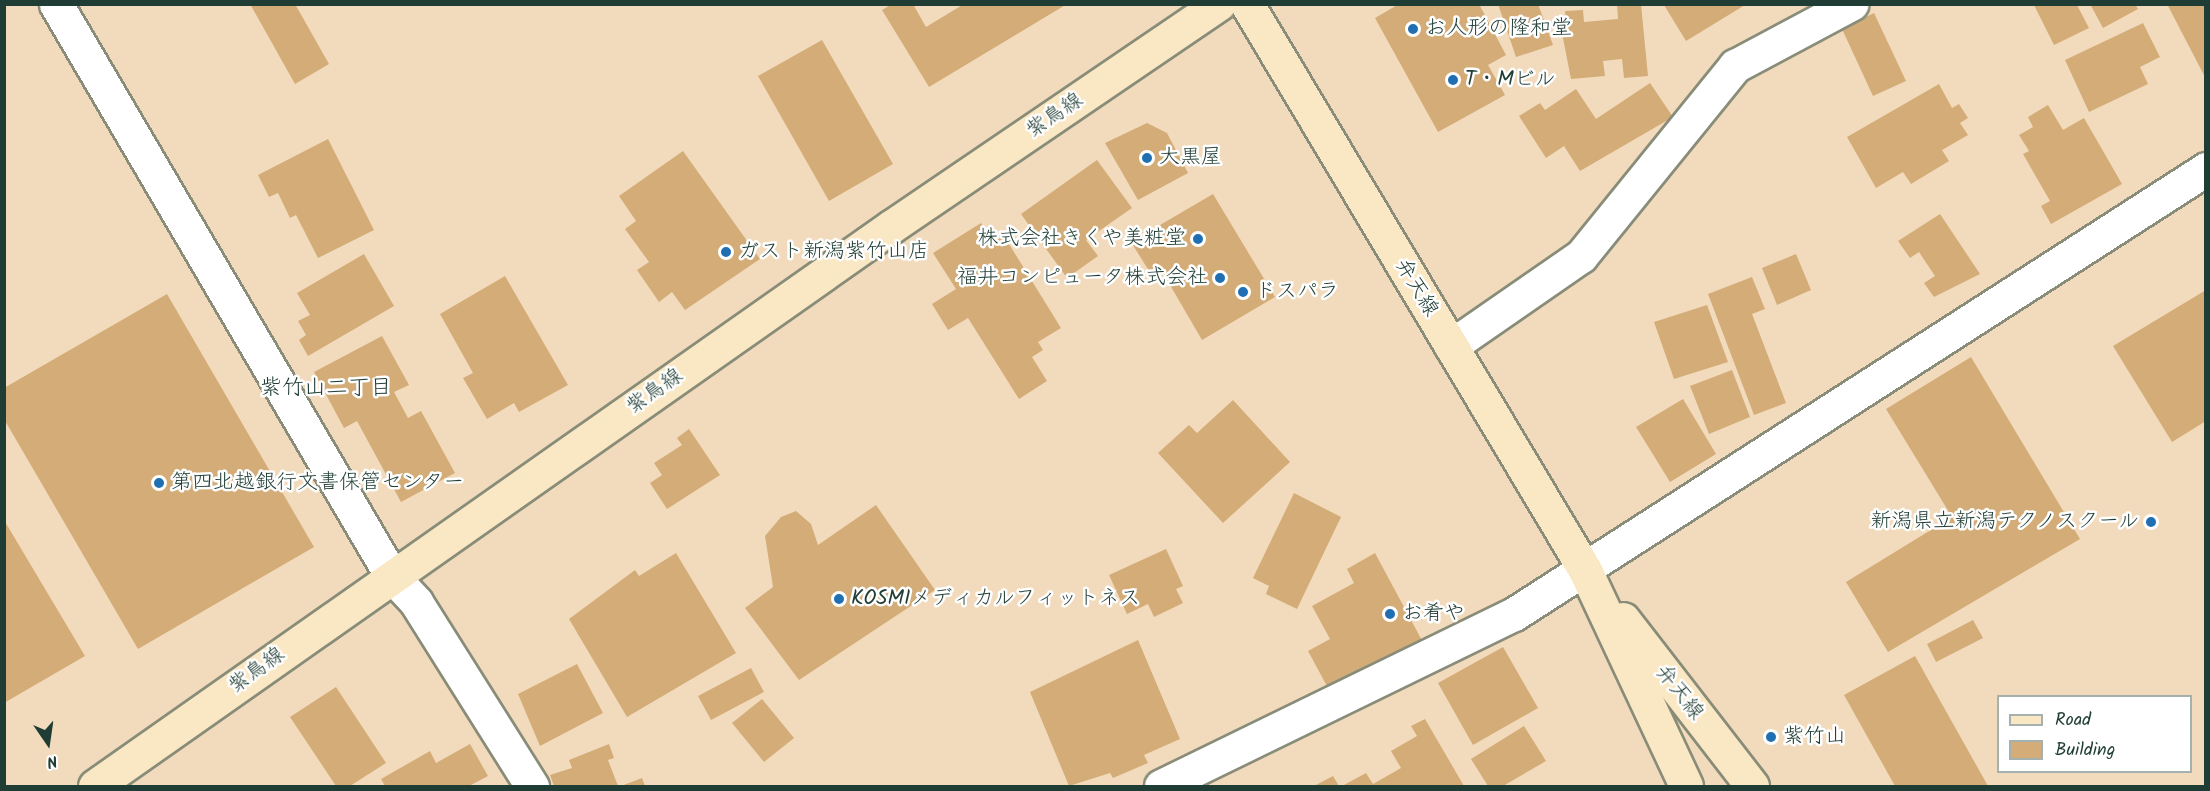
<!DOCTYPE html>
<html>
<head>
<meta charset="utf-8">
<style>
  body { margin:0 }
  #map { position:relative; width:2210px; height:791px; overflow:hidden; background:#f2dbbc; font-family:Kalam,"Klee One",sans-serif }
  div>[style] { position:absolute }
  .building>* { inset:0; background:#d4ac78 }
  .roads { filter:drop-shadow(2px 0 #888c78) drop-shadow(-2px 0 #888c78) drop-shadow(0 2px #888c78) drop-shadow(0 -2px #888c78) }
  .street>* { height:33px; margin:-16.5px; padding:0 16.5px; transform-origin:16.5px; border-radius:16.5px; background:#fff }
  .secondary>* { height:33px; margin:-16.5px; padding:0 16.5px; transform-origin:16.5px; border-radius:16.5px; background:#fae7c3 }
  .dots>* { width:16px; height:16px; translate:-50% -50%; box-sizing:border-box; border:3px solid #fff; border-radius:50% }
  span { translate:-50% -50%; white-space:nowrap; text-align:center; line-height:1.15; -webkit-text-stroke:5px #fff; paint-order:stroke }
  .poi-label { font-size:21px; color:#1f3d34 }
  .left { translate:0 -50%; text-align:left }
  .right { translate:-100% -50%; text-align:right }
  .street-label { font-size:21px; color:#1f3d34 }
  .neighbourhood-label { font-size:22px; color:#1f3d34 }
  .frame { position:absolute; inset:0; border:6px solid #1f3d34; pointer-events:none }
  .legend { position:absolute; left:1997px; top:695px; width:195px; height:78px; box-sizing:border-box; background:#fff; border:2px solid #a5b1ae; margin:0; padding:8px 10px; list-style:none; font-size:18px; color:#1f3d34 }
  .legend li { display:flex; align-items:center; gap:12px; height:30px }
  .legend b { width:30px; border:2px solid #a5b1ae }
  .north { position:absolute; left:18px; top:713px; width:60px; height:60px; -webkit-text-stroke:4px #fff; paint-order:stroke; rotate:167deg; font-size:16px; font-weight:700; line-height:24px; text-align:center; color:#1f3d34 }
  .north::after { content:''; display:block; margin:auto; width:21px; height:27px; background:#1f3d34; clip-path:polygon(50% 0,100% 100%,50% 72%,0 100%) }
</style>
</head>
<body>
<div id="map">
  <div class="building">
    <i style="clip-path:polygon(250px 4px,295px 4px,329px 64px,295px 84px)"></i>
    <i style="clip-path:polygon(892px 4px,913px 4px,926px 27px,964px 4px,1067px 4px,929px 87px,882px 10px)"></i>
    <i style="clip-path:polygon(1399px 4px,1479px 4px,1506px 55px,1488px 65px,1505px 95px,1438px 132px,1375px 18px)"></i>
    <i style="clip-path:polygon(1498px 4px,1538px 4px,1553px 45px,1516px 57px)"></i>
    <i style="clip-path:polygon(1617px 4px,1641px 4px,1648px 76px,1624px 78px,1622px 59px,1603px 61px,1605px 76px,1571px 79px,1560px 23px,1566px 23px,1565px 11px,1583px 10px,1584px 22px,1618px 19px)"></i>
    <i style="clip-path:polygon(2090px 4px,2135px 4px,2138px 9px,2103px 28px)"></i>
    <i style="clip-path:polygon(2167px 4px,2206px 4px,2206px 79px)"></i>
    <i style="clip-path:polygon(1664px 5px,1745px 5px,1686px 41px)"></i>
    <i style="clip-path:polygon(2034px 5px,2077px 5px,2089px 28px,2054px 45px)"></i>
    <i style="clip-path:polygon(1874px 13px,1906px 81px,1873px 96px,1842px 29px)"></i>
    <i style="clip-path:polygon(2143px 23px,2160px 57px,2140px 67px,2148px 84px,2089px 112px,2065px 60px)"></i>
    <i style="clip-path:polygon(822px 40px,893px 164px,829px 201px,758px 76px)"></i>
    <i style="clip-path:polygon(1650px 83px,1673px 117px,1580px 171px,1564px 146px,1546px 158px,1519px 116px,1540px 103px,1545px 110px,1576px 89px,1596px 119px)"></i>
    <i style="clip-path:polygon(1939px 84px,1952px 108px,1959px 104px,1968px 118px,1960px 123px,1968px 135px,1942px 150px,1949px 161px,1911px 184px,1903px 172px,1876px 188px,1847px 137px)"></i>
    <i style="clip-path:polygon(2048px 105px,2063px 130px,2084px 118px,2122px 184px,2051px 224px,2041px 206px,2050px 201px,2023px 154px,2029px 151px,2019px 135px,2033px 127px,2028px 117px)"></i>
    <i style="clip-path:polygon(1147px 123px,1167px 133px,1188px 173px,1138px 200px,1105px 143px)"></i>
    <i style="clip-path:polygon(328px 139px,374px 230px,318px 258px,296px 215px,290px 218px,278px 193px,269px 197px,258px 175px)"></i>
    <i style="clip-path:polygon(683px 151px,760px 259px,685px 310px,672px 292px,659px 302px,637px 270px,649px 262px,625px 229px,636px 221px,619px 196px)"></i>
    <i style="clip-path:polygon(1097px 160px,1132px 208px,1086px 240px,1098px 256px,1067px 278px,1021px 214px)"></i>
    <i style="clip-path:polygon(1213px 194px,1275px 297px,1202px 340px,1163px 273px,1154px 279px,1131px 242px)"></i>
    <i style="clip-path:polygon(1940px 214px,1980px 274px,1934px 297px,1924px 283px,1935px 276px,1919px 252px,1910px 258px,1898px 241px)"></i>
    <i style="clip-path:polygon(981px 223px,993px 242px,1004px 236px,1061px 328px,1038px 342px,1043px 350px,1032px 357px,1047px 381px,1019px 399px,968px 318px,948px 330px,932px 304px,956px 289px,933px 253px)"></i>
    <i style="clip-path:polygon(364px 254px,394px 306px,308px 356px,299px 340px,306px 335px,298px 321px,310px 315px,297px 293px)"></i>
    <i style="clip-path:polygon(1796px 254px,1811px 290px,1777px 305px,1762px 268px)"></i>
    <i style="clip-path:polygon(505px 276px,568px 385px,519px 412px,514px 403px,487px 419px,463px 378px,473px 373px,440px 314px)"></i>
    <i style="clip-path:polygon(1752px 277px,1765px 309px,1752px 314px,1786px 403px,1754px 415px,1708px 294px)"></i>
    <i style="clip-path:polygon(2206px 290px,2206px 421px,2172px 442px,2113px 346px)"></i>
    <i style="clip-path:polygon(167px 294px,314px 547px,138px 649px,4px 419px,4px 388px)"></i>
    <i style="clip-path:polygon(1707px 305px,1728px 362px,1674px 379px,1654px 322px)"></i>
    <i style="clip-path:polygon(382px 336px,409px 385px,394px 392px,408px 418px,421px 411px,455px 473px,401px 502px,357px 421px,344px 428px,314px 372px)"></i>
    <i style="clip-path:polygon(1971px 357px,2080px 539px,1888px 652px,1846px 582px,1952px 517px,1886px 409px)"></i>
    <i style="clip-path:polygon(1732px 370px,1750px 417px,1709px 434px,1690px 386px)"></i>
    <i style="clip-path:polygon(1683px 399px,1716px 454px,1670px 482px,1636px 427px)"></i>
    <i style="clip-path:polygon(1233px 400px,1290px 462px,1223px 523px,1158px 453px,1189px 425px,1197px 433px)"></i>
    <i style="clip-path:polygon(689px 429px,720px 475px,667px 509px,650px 483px,662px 475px,654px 463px,682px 445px,677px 438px)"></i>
    <i style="clip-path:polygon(1294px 493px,1341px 517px,1297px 609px,1266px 594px,1269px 586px,1253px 578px)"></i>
    <i style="clip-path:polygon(876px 505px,935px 590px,799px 680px,745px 608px,773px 587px,765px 536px,781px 517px,796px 511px,811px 524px,818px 545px)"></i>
    <i style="clip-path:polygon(4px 520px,85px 656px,4px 703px)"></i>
    <i style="clip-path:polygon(1166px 549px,1183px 586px,1176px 589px,1183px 603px,1154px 617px,1148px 604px,1127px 614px,1109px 575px)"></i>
    <i style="clip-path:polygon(676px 553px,736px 653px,627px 717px,569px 619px,635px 570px,639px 576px)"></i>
    <i style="clip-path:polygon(1375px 553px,1426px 648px,1385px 670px,1380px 660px,1328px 688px,1308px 651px,1330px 639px,1312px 606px,1354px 583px,1347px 569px)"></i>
    <i style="clip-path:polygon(1973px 620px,1983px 638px,1936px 662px,1927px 644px)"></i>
    <i style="clip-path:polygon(1138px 640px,1180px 739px,1144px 755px,1148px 763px,1113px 778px,1110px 773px,1069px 786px,1030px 692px)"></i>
    <i style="clip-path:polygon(1503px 647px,1538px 708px,1473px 745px,1438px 683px)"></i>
    <i style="clip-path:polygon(1915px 656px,1988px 786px,1895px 786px,1844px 695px)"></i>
    <i style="clip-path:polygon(577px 664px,603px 713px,540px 746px,518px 694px)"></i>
    <i style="clip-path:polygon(751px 668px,764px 692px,711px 720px,698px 696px)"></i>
    <i style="clip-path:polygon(336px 687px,386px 763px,350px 786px,336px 786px,290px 717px)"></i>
    <i style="clip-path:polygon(762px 699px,794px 738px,764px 762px,732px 723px)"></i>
    <i style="clip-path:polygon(1425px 719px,1464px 786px,1342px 786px,1366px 773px,1373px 784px,1401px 768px,1391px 751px,1417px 736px,1411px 726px)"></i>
    <i style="clip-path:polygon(1524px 726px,1546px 761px,1503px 786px,1488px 786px,1471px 759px)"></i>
    <i style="clip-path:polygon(470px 744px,488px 776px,469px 786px,385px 786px,381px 779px,430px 751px,436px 763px)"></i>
    <i style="clip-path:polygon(609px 744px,614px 758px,608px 760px,618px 786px,554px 786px,550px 775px,572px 768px,569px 760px)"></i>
    <i style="clip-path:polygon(1333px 776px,1339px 786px,1314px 786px)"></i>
    <i style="clip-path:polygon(642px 778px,645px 786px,621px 786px)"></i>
  </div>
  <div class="roads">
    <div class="street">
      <i style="left:56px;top:4px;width:662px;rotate:59.6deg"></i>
      <i style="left:391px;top:575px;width:37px;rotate:47deg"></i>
      <i style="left:416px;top:602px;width:218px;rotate:57.8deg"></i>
      <i style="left:1451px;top:346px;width:158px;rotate:-34.7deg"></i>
      <i style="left:1581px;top:256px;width:245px;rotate:-51deg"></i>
      <i style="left:1735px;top:66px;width:132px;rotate:-28.1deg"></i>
      <i style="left:1161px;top:786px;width:393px;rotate:-26deg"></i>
      <i style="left:1514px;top:614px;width:823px;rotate:-32.74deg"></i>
    </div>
    <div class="secondary">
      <i style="left:1247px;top:4px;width:659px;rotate:59.16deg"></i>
      <i style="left:1585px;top:570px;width:238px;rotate:64.9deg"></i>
      <i style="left:1623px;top:619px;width:211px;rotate:52.3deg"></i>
      <i style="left:95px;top:786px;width:974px;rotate:-35.09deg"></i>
      <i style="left:892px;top:226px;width:395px;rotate:-34.2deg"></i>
    </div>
  </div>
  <div class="dots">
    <i style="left:1413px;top:29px;background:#1f6fb2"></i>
    <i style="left:1453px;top:80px;background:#1f6fb2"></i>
    <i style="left:1147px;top:158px;background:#1f6fb2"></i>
    <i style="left:1198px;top:239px;background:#1f6fb2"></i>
    <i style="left:726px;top:252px;background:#1f6fb2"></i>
    <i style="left:1220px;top:278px;background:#1f6fb2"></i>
    <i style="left:1243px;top:292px;background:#1f6fb2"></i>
    <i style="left:159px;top:483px;background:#1f6fb2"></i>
    <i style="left:2151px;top:522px;background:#1f6fb2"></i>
    <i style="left:839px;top:599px;background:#1f6fb2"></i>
    <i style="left:1390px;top:614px;background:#1f6fb2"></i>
    <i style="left:1771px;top:737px;background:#1f6fb2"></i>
  </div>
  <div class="poi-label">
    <span class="left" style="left:1425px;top:29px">お人形の隆和堂</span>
    <span class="left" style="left:1465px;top:80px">T・Mビル</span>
    <span class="left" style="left:1159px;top:158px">大黒屋</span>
    <span class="right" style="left:1186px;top:239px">株式会社きくや美粧堂</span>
    <span class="left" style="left:738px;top:252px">ガスト新潟紫竹山店</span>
    <span class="right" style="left:1208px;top:278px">福井コンピュータ株式会社</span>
    <span class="left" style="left:1255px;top:292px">ドスパラ</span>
    <span class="left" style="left:171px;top:483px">第四北越銀行文書保管センター</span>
    <span class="right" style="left:2139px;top:522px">新潟県立新潟テクノスクール</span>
    <span class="left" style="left:851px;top:599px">KOSMIメディカルフィットネス</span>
    <span class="left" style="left:1402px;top:614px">お肴や</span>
    <span class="left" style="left:1783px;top:737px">紫竹山</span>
  </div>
  <div class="street-label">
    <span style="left:1055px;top:116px;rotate:-34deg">紫鳥線</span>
    <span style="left:1416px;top:288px;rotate:59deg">弁天線</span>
    <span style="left:655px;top:392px;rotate:-35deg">紫鳥線</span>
    <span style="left:257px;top:671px;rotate:-36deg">紫鳥線</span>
    <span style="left:1679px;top:693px;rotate:52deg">弁天線</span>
  </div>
  <div class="neighbourhood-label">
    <span style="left:326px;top:389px">紫竹山二丁目</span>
  </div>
  <div class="frame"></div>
  <ul class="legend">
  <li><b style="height:8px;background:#fae7c3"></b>Road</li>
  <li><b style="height:16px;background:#d4ac78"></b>Building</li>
  </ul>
  <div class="north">N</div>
</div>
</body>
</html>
